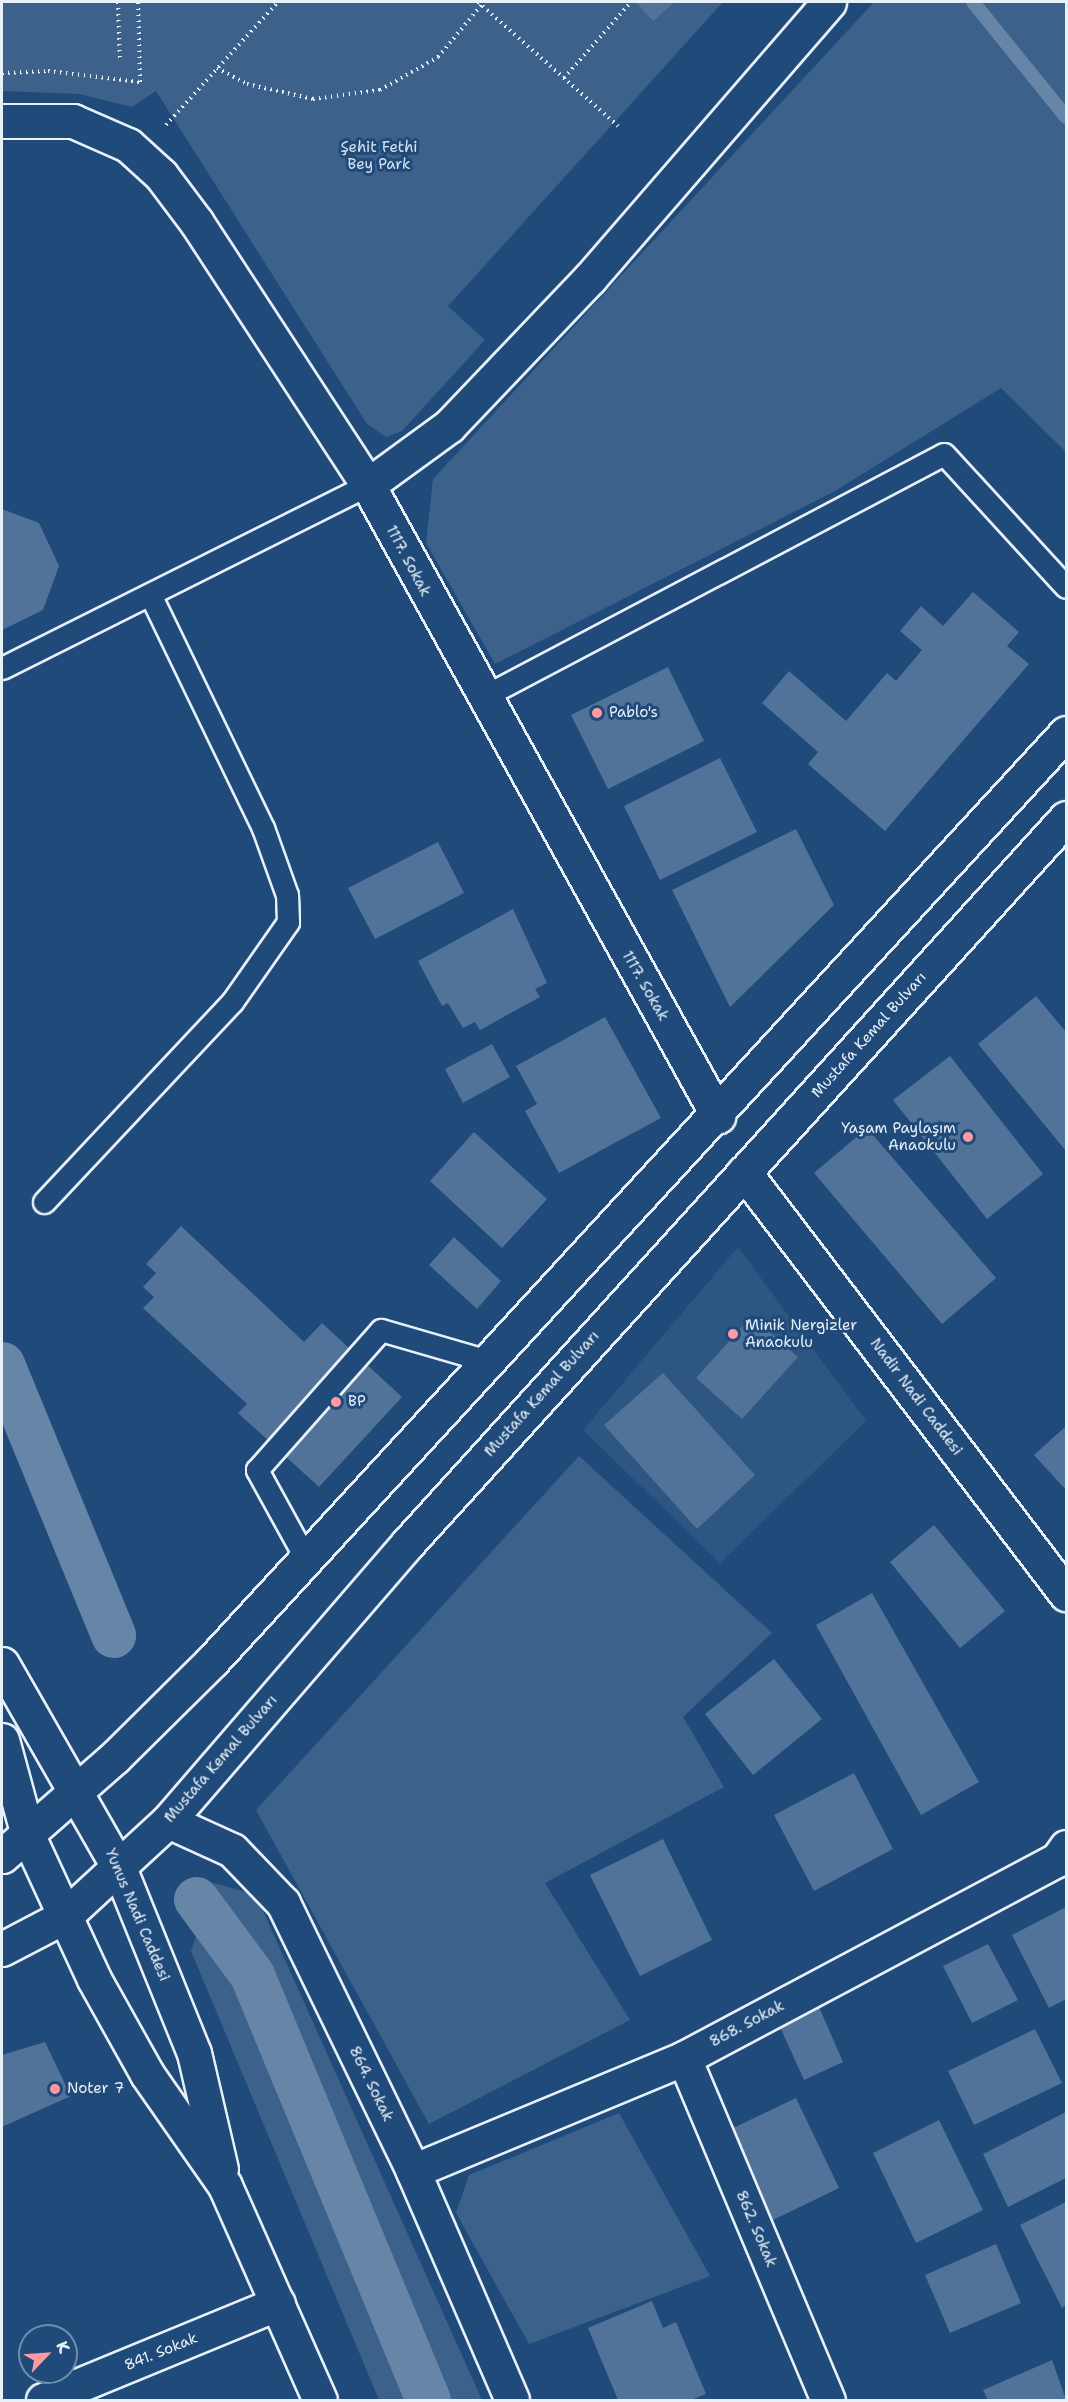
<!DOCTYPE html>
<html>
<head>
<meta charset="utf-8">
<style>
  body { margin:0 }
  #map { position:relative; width:1068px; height:2402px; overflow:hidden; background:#1f4a7a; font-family:"Shantell Sans",sans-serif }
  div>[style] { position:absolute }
  .built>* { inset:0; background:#2e5683 }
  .green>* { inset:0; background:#3c628c }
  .stream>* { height:14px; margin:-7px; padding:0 7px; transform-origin:7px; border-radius:7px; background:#6685a7 }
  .canal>* { height:45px; margin:-22.5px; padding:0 22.5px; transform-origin:22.5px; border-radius:22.5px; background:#6685a7 }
  .building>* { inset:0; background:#517399 }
  .path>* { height:4px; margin-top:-2px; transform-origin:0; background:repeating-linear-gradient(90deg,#e8f1f8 0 1.5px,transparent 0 6px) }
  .roads { filter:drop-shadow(2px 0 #e8f1f8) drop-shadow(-2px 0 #e8f1f8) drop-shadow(0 2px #e8f1f8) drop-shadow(0 -2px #e8f1f8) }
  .lane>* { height:21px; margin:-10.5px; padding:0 10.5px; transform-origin:10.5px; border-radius:10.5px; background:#1f4a7a }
  .street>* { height:33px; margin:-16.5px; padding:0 16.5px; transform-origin:16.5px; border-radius:16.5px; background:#1f4a7a }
  .secondary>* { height:33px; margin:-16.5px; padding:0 16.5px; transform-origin:16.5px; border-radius:16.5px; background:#1f4a7a }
  .dots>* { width:16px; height:16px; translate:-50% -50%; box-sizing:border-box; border:3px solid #1f4a7a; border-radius:50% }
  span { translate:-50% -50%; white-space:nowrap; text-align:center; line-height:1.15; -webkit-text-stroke:6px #1f4a7a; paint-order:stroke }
  .park-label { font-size:15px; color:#d7e3ed }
  .street-label { font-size:15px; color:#e8f1f8 }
  .poi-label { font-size:15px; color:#e8f1f8 }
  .left { translate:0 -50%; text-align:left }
  .right { translate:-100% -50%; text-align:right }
  .frame { position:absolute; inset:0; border:3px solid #e8f1f8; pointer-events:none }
  .north { position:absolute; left:18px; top:2324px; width:60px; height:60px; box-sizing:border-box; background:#1f4a7a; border:2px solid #6f8dac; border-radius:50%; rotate:65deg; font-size:16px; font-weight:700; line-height:24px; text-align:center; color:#e8f1f8 }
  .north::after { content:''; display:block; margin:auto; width:21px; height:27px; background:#ff9aa2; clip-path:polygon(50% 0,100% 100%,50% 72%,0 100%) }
</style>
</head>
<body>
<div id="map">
  <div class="built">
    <i style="clip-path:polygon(738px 1247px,866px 1421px,720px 1563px,583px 1430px)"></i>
  </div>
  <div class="green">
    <i style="clip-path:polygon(2px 2px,723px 2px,448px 306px,485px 340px,402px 431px,386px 437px,367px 424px,156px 91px,132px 107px,79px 94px,2px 91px)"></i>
    <i style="clip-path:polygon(874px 2px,1066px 2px,1066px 452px,1001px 388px,835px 491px,495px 664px,426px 543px,433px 479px)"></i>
    <i style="clip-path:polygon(579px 1456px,772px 1633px,683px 1717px,724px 1787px,545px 1883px,630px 2020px,429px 2124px,256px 1810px)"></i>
    <i style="clip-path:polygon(214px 1883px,256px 1895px,482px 2400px,379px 2400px,191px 1951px)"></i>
    <i style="clip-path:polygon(619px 2113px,710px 2276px,529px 2344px,456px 2213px,469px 2175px)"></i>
  </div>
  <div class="stream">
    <i style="left:973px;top:2px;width:148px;rotate:51deg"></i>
  </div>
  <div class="canal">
    <i style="left:2px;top:1364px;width:293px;rotate:67.7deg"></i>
    <i style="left:196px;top:1899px;width:94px;rotate:53.6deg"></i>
    <i style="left:252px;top:1975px;width:460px;rotate:67.5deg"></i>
  </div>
  <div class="building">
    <i style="clip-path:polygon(635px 2px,675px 2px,653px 21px)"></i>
    <i style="clip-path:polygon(2px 509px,39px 523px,59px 566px,43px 610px,2px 630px)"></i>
    <i style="clip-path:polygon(973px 592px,1019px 632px,1007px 646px,1029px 664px,885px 831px,808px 764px,818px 752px,762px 703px,789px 671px,846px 721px,887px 673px,896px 681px,922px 650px,900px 631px,921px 606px,943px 626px)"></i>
    <i style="clip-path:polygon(668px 667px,704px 741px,608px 789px,571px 715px)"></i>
    <i style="clip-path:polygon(720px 758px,757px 832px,660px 880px,624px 806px)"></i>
    <i style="clip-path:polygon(796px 829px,834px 905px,730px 1007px,672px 890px)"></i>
    <i style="clip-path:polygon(438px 842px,464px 893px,375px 939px,348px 888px)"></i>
    <i style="clip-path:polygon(513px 909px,547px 983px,535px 989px,540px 997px,480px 1030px,475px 1022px,463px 1028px,448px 1003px,442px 1006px,418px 961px)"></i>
    <i style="clip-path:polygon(1036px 996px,1066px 1032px,1066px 1151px,978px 1044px)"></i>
    <i style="clip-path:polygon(605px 1017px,661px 1118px,559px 1173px,525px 1111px,537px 1104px,516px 1066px)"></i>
    <i style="clip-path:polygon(492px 1044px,510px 1077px,463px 1103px,445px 1069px)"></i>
    <i style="clip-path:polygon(950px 1056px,1043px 1174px,987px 1219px,893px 1100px)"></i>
    <i style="clip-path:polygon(867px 1128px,996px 1278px,942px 1324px,814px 1173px)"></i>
    <i style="clip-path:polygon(474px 1132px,547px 1199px,502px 1248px,430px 1181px)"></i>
    <i style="clip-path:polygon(181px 1226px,304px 1342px,322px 1323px,402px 1397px,319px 1487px,238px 1413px,247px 1404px,143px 1308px,154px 1297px,143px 1287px,156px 1273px,146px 1264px)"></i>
    <i style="clip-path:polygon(454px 1237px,501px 1281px,477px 1309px,429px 1265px)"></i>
    <i style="clip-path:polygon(752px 1316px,798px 1357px,742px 1419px,696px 1378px)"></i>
    <i style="clip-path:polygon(663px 1373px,755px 1475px,697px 1529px,604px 1425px)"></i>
    <i style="clip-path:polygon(1066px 1426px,1066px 1490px,1034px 1455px)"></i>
    <i style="clip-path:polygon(934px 1525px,1005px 1611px,960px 1648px,890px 1562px)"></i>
    <i style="clip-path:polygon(872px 1593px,979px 1782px,921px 1815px,816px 1625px)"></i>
    <i style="clip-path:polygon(774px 1659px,822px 1719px,753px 1775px,705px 1714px)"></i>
    <i style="clip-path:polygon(854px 1773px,893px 1849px,814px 1891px,774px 1815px)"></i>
    <i style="clip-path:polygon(663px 1839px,712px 1940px,640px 1976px,590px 1875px)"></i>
    <i style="clip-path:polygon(1066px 1907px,1066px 1999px,1049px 2008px,1012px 1935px)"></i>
    <i style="clip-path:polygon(988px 1944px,1018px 2000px,972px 2023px,943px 1966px)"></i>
    <i style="clip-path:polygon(816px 2000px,843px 2062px,804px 2080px,776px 2018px)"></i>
    <i style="clip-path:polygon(1035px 2029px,1062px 2083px,974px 2125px,948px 2071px)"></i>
    <i style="clip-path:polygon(45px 2042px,71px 2096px,2px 2127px,2px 2055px)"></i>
    <i style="clip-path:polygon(796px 2098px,839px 2188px,773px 2220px,729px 2130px)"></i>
    <i style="clip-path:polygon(1066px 2112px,1066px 2178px,1008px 2207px,983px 2154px)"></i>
    <i style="clip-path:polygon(939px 2120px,983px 2210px,916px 2243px,873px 2153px)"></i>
    <i style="clip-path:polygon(1066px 2202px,1066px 2305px,1062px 2308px,1020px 2225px)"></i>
    <i style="clip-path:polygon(996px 2244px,1021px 2303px,950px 2333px,925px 2275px)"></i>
    <i style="clip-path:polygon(652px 2301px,663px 2328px,676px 2322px,706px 2394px,691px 2400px,618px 2400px,588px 2328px)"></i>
    <i style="clip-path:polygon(1052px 2360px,1066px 2400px,988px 2400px,983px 2390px)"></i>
  </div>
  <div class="path">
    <i style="left:118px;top:2px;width:57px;rotate:88deg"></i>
    <i style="left:478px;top:2px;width:187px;rotate:41.5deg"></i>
    <i style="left:217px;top:68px;width:34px;rotate:28deg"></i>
    <i style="left:247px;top:84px;width:68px;rotate:12.8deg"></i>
    <i style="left:313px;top:99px;width:68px;rotate:-7.7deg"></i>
    <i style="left:380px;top:90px;width:67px;rotate:-29.6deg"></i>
    <i style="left:438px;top:57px;width:72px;rotate:-50.1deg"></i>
    <i style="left:2px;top:73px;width:46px;rotate:-2.5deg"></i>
    <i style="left:48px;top:71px;width:93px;rotate:6.8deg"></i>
    <i style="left:140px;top:82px;width:80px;rotate:-91.4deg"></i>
    <i style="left:564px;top:78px;width:101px;rotate:-48.6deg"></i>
    <i style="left:166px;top:125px;width:166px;rotate:-47.7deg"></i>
  </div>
  <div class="roads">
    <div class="lane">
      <i style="left:2px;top:668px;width:409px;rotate:-26.6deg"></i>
      <i style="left:481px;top:698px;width:523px;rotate:-27.79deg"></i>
      <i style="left:944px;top:454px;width:180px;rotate:47.5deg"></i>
      <i style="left:44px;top:1202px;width:274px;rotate:-46.8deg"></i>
      <i style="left:232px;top:1002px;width:98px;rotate:-55deg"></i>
      <i style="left:288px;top:922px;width:27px;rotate:-92deg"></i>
      <i style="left:287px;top:895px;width:71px;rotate:-109.7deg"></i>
      <i style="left:263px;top:828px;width:258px;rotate:-115.8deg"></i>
      <i style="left:306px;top:1559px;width:102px;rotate:-118.8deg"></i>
      <i style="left:257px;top:1470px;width:187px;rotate:-48.5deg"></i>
      <i style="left:381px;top:1330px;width:111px;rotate:16.2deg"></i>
    </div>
    <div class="street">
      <i style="left:2px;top:121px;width:71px"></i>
      <i style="left:73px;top:121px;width:60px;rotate:23.6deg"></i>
      <i style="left:128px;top:145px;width:45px;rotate:42.3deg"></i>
      <i style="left:161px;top:175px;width:60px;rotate:53.1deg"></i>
      <i style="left:197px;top:223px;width:313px;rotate:56.9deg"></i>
      <i style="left:368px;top:485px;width:722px;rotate:60.98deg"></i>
      <i style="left:368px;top:485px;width:100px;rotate:-36.1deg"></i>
      <i style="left:449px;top:426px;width:204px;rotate:-46.4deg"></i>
      <i style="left:590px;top:278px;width:365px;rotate:-49.1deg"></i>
      <i style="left:744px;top:1172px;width:531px;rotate:52.66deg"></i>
      <i style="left:168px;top:1821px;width:70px;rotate:24.4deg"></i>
      <i style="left:232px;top:1850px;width:74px;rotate:46.1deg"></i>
      <i style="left:283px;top:1903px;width:298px;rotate:64.1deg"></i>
      <i style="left:413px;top:2171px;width:249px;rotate:66.6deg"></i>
      <i style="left:684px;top:2058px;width:371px;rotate:67.2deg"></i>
      <i style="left:413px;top:2171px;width:294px;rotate:-22.6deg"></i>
      <i style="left:684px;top:2058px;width:422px;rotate:-28deg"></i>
      <i style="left:1057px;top:1860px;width:16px;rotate:-55deg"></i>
      <i style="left:43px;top:2400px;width:254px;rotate:-22.4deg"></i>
    </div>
    <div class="secondary">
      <i style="left:2px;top:1664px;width:237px;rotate:60.2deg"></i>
      <i style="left:120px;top:1870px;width:197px;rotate:68deg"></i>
      <i style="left:194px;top:2053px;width:119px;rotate:76.9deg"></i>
      <i style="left:2px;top:1740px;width:99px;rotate:74.8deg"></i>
      <i style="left:28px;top:1836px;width:157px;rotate:65.2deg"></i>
      <i style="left:94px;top:1979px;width:109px;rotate:60.8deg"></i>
      <i style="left:147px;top:2074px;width:136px;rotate:55.1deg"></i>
      <i style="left:225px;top:2186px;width:234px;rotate:66.1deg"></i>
      <i style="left:2px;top:1856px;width:150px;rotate:-41.2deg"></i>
      <i style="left:115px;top:1757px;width:136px;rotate:-44.7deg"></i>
      <i style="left:212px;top:1661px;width:1261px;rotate:-47.38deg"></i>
      <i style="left:2px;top:1949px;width:71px;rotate:-27.6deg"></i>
      <i style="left:65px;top:1916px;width:140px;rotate:-42.7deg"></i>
      <i style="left:168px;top:1821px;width:367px;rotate:-49.2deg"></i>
      <i style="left:408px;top:1543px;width:979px;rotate:-47.77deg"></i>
    </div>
  </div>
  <div class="dots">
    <i style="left:597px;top:713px;background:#ff9aa2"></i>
    <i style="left:968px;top:1137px;background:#ff9aa2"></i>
    <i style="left:733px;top:1334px;background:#ff9aa2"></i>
    <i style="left:336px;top:1402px;background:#ff9aa2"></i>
    <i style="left:55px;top:2089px;background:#ff9aa2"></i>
  </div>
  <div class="park-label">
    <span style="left:379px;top:156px">Şehit Fethi<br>Bey Park</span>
  </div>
  <div class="street-label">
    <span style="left:408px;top:561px;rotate:62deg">1117. Sokak</span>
    <span style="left:645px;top:986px;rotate:60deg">1117. Sokak</span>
    <span style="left:869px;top:1035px;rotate:-48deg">Mustafa Kemal Bulvarı</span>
    <span style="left:542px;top:1394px;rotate:-48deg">Mustafa Kemal Bulvarı</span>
    <span style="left:916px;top:1397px;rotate:53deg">Nadir Nadi Caddesi</span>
    <span style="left:221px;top:1759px;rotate:-49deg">Mustafa Kemal Bulvarı</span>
    <span style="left:137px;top:1915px;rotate:67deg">Yunus Nadi Caddesi</span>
    <span style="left:747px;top:2024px;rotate:-28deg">868. Sokak</span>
    <span style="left:371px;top:2084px;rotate:64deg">864. Sokak</span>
    <span style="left:756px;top:2229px;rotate:67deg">862. Sokak</span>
    <span style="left:161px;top:2352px;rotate:-22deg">841. Sokak</span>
  </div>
  <div class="poi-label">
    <span class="left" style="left:609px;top:713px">Pablo's</span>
    <span class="right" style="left:956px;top:1137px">Yaşam Paylaşım<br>Anaokulu</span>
    <span class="left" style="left:745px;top:1334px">Minik Nergizler<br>Anaokulu</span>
    <span class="left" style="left:348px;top:1402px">BP</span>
    <span class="left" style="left:67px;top:2089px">Noter 7</span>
  </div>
  <div class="frame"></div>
  <div class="north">K</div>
</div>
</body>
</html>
